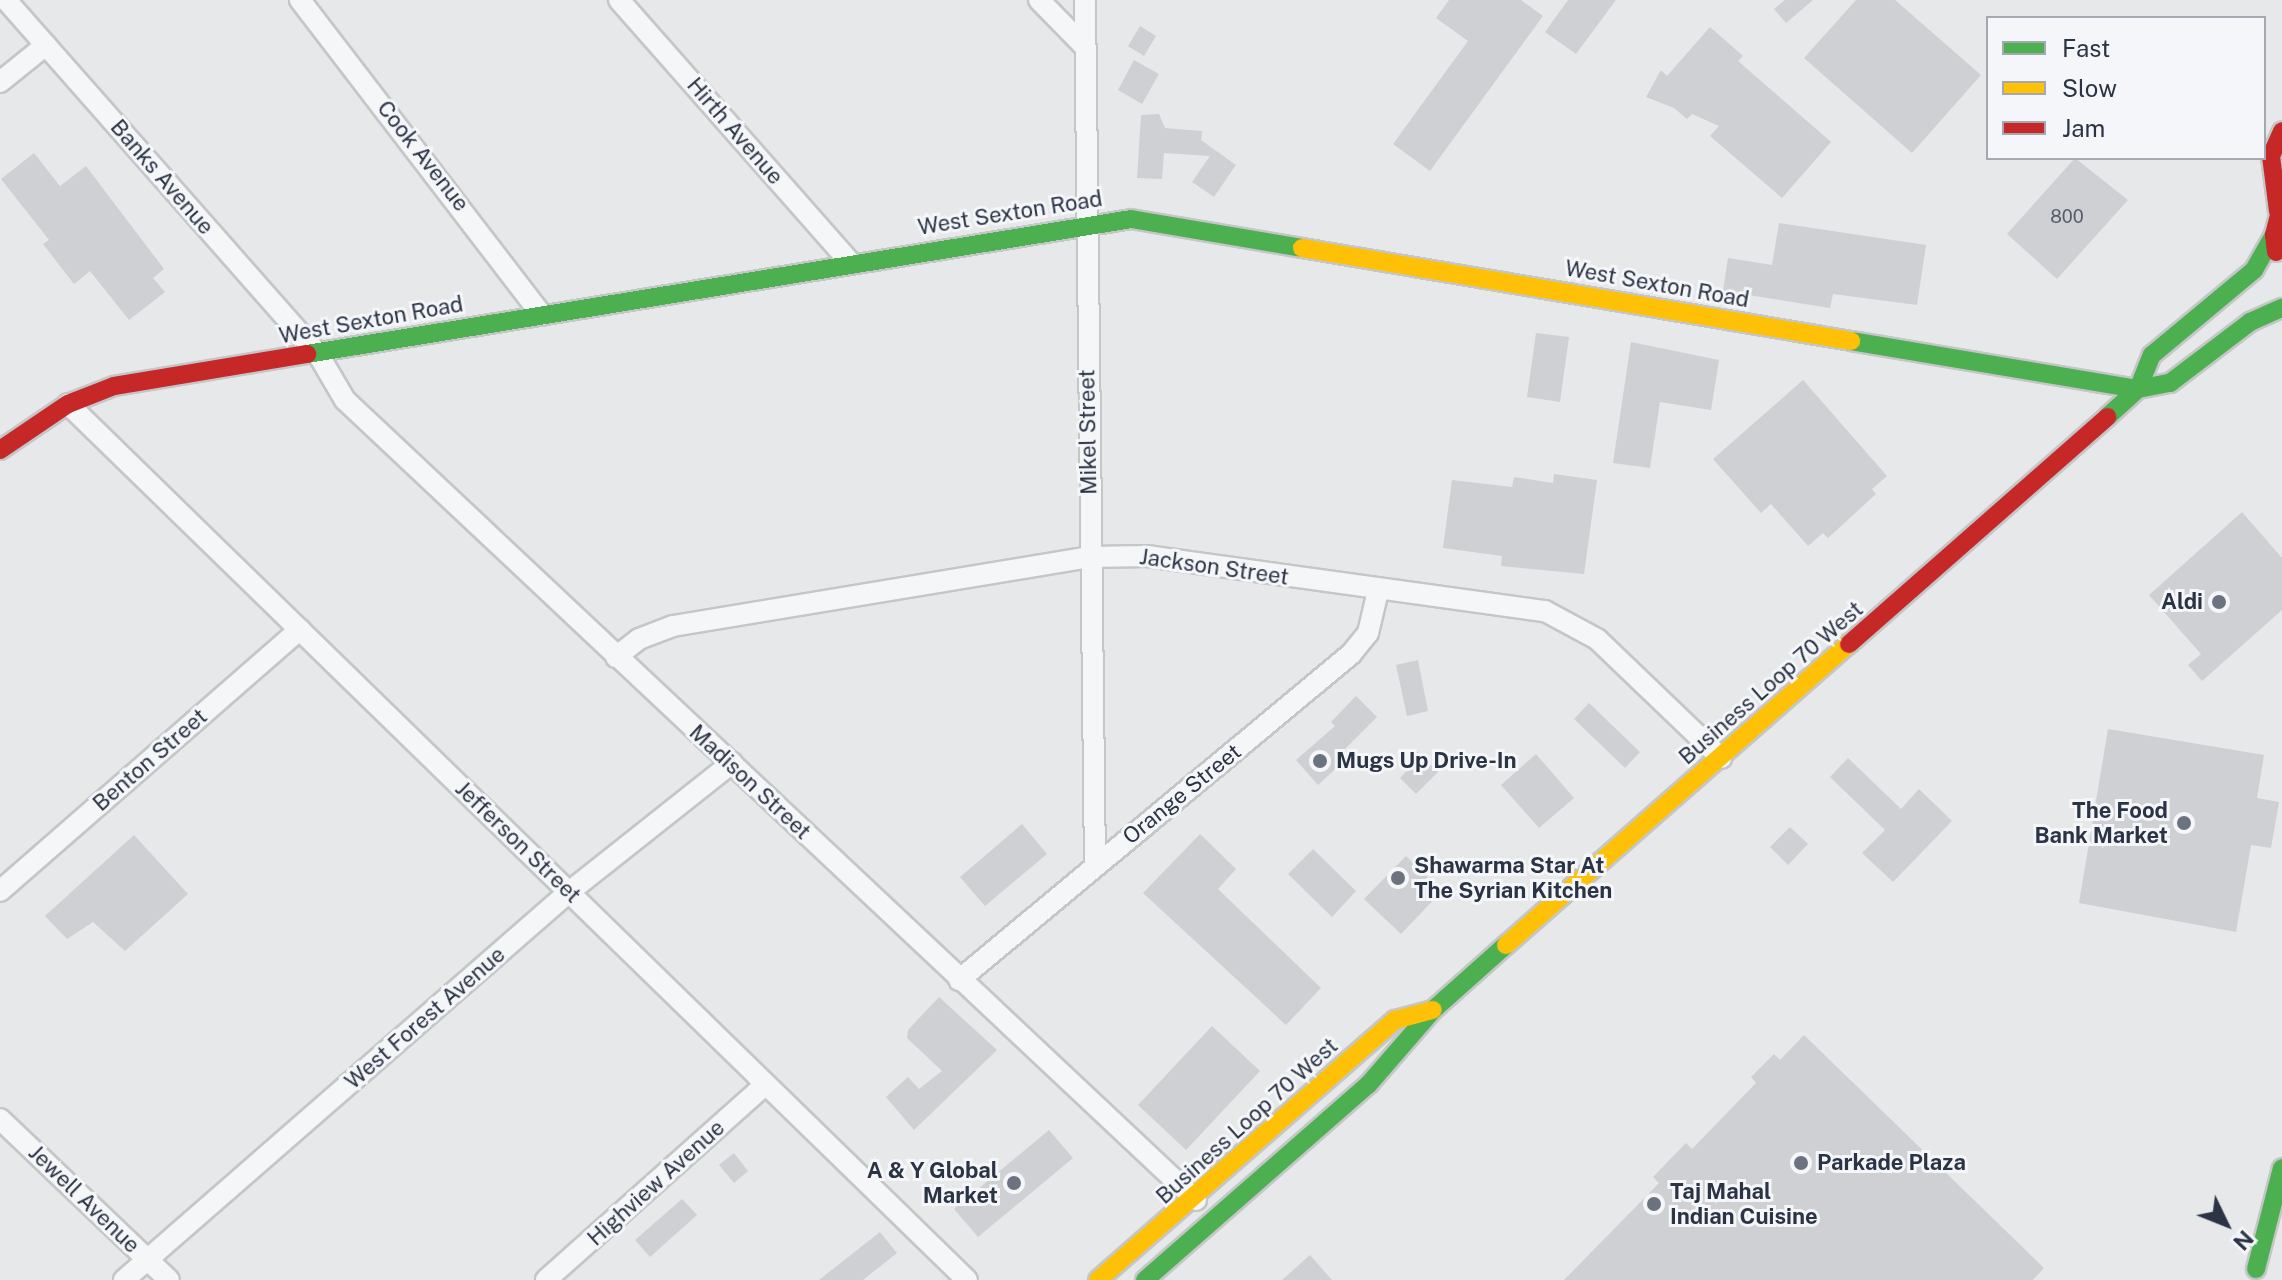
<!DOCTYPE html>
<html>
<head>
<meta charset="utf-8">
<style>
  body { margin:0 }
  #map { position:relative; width:2282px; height:1280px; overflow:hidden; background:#e6e8ea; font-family:"Public Sans",sans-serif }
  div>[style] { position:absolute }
  .building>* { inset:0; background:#ced0d3 }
  .roads { filter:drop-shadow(2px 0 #c4c6c8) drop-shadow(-2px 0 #c4c6c8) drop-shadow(0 2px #c4c6c8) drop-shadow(0 -2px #c4c6c8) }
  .street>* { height:20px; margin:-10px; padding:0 10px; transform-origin:10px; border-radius:10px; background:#f5f6f7 }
  .fast>* { height:18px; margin:-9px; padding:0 9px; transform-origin:9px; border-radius:9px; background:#4caf50 }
  .slow>* { height:18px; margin:-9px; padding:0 9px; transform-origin:9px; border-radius:9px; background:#ffc107 }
  .jam>* { height:18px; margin:-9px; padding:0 9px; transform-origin:9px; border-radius:9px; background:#c62828 }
  .dots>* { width:22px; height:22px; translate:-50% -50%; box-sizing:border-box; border:4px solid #f4f6f9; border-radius:50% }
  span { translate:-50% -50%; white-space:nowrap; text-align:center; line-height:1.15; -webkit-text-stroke:6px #f4f6f9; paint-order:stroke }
  .number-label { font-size:18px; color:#545c69 }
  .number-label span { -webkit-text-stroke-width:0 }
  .street-label { font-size:22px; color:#2b3445 }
  .poi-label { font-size:22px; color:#2b3445; font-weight:700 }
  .right { translate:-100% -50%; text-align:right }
  .left { translate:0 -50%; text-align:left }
  .legend { position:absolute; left:1986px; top:16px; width:280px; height:144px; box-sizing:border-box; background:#f4f6f9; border:2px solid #a4a8b1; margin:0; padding:10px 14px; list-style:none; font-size:24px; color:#2b3445 }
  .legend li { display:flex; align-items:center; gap:16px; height:40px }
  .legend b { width:40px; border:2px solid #a4a8b1 }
  .north { position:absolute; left:2186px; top:1184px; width:80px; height:80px; -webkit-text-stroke:6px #f4f6f9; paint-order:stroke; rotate:133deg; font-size:22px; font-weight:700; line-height:32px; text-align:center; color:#2b3445 }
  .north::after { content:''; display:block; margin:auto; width:28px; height:36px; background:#2b3445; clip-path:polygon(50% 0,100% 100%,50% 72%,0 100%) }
</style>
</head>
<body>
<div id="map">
  <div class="building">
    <i style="clip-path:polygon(1449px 0,1521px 0,1543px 16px,1430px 171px,1393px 144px,1468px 41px,1436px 18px)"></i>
    <i style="clip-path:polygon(1568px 0,1616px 0,1576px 54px,1545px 32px)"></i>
    <i style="clip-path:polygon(1785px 0,1813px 0,1786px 23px,1774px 9px)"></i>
    <i style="clip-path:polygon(1856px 0,1895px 0,1981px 75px,1912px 153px,1804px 58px)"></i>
    <i style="clip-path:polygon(1140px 26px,1156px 36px,1144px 56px,1128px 46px)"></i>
    <i style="clip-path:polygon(1710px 27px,1743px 56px,1738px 61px,1831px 142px,1782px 198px,1710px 136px,1719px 126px,1692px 114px,1687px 119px,1674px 108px,1646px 97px,1661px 70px,1667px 76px)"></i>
    <i style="clip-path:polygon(1134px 60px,1159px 74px,1142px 104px,1118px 90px)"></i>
    <i style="clip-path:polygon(1159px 114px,1165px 128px,1202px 131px,1201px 140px,1236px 165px,1214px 197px,1192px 182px,1210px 156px,1164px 153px,1162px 179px,1137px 178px,1141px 115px)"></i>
    <i style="clip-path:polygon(34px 153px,60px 186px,86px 166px,164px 269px,153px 278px,165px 292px,129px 320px,90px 271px,74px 284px,43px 244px,49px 240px,1px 179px)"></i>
    <i style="clip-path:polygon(2075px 158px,2128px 200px,2057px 279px,2007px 234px)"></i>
    <i style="clip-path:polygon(1779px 223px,1926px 245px,1917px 305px,1833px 294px,1830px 308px,1723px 291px,1728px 258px,1772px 265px)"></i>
    <i style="clip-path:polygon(1536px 333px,1569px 337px,1560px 402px,1527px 397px)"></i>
    <i style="clip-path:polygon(1631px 342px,1719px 360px,1711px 410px,1660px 402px,1650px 468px,1613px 463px)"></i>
    <i style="clip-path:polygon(1803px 380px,1887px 476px,1872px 489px,1876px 494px,1828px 538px,1823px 533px,1808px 546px,1771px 504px,1761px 513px,1713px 459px)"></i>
    <i style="clip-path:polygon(1554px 474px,1597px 480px,1584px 574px,1501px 566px,1502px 556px,1443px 548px,1452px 480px,1512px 487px,1514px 477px,1553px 483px)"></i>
    <i style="clip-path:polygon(2242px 512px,2282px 558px,2282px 610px,2202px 681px,2188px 665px,2201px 654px,2149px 595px)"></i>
    <i style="clip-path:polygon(1418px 660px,1428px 711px,1407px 716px,1396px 665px)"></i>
    <i style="clip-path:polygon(1356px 696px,1377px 717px,1338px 756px,1343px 762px,1318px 785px,1296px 760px,1335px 726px,1331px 722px)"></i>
    <i style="clip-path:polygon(1589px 703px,1640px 752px,1625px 768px,1574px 719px)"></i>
    <i style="clip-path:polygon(2108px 729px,2264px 755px,2257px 798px,2279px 802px,2271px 848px,2251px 845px,2236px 932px,2079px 903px)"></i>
    <i style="clip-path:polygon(1414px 748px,1438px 772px,1416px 794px,1400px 778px,1416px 761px)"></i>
    <i style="clip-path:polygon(1536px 754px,1574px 798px,1539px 828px,1501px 785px)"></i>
    <i style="clip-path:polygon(1848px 758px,1901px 809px,1919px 789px,1952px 821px,1893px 882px,1862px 853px,1885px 830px,1830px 777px)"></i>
    <i style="clip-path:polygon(1022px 824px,1047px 854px,985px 906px,960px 877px)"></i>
    <i style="clip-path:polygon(1790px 827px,1808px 844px,1788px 865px,1770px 847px)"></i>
    <i style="clip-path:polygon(1200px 834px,1236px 869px,1218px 889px,1321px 988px,1286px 1025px,1143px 893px)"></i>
    <i style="clip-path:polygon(134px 835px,188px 894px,125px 951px,93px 922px,67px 939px,45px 916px)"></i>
    <i style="clip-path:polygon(1313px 849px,1356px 891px,1332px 917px,1288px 874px)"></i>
    <i style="clip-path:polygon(1406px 856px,1442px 891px,1401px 934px,1364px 899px)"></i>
    <i style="clip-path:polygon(939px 997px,997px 1050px,914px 1130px,886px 1097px,908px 1077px,919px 1089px,942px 1071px,907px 1038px,908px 1030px)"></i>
    <i style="clip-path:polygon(1212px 1026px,1260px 1071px,1186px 1150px,1138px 1105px)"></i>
    <i style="clip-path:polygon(1804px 1035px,2044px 1268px,2033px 1280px,1564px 1280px,1659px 1183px,1653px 1177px,1686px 1143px,1692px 1149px,1756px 1083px,1751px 1077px,1774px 1054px,1780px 1060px)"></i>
    <i style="clip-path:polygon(1049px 1130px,1073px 1158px,978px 1237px,954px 1209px)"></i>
    <i style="clip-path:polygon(734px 1153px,748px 1171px,734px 1183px,719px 1165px)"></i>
    <i style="clip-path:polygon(682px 1199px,697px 1215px,650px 1257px,635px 1240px)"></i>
    <i style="clip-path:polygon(880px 1232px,897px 1253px,863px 1280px,819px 1280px)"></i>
    <i style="clip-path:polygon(1310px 1255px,1332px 1280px,1282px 1280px)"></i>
  </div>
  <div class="roads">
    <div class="street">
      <i style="left:6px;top:0;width:472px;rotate:48.6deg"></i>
      <i style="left:318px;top:354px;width:53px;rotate:59.6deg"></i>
      <i style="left:345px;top:400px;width:1168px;rotate:43.23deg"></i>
      <i style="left:300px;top:0;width:397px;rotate:52.5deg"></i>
      <i style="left:619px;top:0;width:349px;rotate:48.6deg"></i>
      <i style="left:1039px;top:0;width:64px;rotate:45.6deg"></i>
      <i style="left:1085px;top:0;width:863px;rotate:89.34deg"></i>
      <i style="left:0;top:82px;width:59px;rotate:-38.8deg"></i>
      <i style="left:68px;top:404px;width:1255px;rotate:44.26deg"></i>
      <i style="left:616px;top:657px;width:29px;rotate:-38deg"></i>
      <i style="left:639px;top:639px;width:36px;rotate:-21deg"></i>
      <i style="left:673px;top:626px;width:422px;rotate:-9.4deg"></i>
      <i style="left:1089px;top:557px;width:58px;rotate:-1deg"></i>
      <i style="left:1147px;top:556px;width:402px;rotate:7.9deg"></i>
      <i style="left:1545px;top:611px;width:59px;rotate:28.3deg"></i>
      <i style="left:1597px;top:639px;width:172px;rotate:43.8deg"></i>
      <i style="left:0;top:891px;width:398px;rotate:-41.1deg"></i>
      <i style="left:959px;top:980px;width:510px;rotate:-39.75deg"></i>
      <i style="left:1351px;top:654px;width:27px;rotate:-51deg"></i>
      <i style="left:1368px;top:633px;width:43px;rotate:-76.6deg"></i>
      <i style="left:0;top:1119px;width:233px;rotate:43.6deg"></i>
      <i style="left:124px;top:1280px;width:590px;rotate:-41.09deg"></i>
      <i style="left:569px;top:892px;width:208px;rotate:-38.4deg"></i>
      <i style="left:546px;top:1280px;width:293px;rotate:-41.7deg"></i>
    </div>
    <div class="fast">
      <i style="left:1851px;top:341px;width:291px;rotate:9.5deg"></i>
      <i style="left:307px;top:354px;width:835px;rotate:-9.3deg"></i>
      <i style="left:1131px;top:219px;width:173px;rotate:9.6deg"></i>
      <i style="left:2138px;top:389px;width:33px;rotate:-11deg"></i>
      <i style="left:2170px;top:383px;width:101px;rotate:-37.3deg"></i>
      <i style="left:2250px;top:322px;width:35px;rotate:-24deg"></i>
      <i style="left:2107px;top:417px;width:42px;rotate:-42.1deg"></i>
      <i style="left:2138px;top:389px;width:37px;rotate:-68deg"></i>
      <i style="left:2152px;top:355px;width:133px;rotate:-39.8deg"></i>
      <i style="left:2254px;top:270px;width:40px;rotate:-60.3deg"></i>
      <i style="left:2256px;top:1269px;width:104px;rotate:-75.6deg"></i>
      <i style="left:1145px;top:1280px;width:296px;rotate:-41.2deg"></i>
      <i style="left:1368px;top:1085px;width:99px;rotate:-49.1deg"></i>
      <i style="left:1433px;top:1010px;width:98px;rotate:-41.7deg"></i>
    </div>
    <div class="slow">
      <i style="left:1302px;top:248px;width:557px;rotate:9.61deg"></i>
      <i style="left:1506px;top:945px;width:456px;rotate:-41.3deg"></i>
      <i style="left:1098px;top:1280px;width:395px;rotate:-41.2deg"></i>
      <i style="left:1395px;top:1020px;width:39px;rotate:-15deg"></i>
    </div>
    <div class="jam">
      <i style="left:2278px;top:211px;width:55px;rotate:-97.3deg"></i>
      <i style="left:2271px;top:156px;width:27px;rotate:-66deg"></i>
      <i style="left:2276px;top:252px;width:17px;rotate:-97deg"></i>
      <i style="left:2274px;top:235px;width:32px;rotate:-76deg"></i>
      <i style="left:0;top:450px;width:82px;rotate:-34.1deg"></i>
      <i style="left:68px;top:404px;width:49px;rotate:-21.4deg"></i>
      <i style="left:114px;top:386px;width:196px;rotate:-9.4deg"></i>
      <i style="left:1849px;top:644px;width:344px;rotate:-41.3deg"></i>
    </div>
  </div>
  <div class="dots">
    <i style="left:2219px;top:602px;background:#6c737f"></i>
    <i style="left:1320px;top:761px;background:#6c737f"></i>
    <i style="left:2184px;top:823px;background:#6c737f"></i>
    <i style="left:1398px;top:878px;background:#6c737f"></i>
    <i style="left:1801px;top:1163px;background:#6c737f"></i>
    <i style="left:1014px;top:1183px;background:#6c737f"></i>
    <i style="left:1654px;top:1204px;background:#6c737f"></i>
  </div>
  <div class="number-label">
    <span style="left:2067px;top:217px">800</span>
  </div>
  <div class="street-label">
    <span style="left:735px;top:131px;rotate:49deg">Hirth Avenue</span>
    <span style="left:423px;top:156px;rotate:52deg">Cook Avenue</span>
    <span style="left:162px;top:177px;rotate:49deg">Banks Avenue</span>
    <span style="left:1010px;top:213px;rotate:-9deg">West Sexton Road</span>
    <span style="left:1657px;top:284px;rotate:10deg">West Sexton Road</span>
    <span style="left:371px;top:320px;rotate:-10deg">West Sexton Road</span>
    <span style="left:1088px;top:432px;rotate:-91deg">Mikel Street</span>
    <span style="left:1214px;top:567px;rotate:8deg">Jackson Street</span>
    <span style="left:1771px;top:683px;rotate:-41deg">Business Loop 70 West</span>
    <span style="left:150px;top:760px;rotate:-41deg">Benton Street</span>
    <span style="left:750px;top:782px;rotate:43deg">Madison Street</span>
    <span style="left:1182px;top:794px;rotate:-39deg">Orange Street</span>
    <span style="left:518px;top:842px;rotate:44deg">Jefferson Street</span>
    <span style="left:425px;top:1018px;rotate:-41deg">West Forest Avenue</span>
    <span style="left:1247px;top:1121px;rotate:-42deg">Business Loop 70 West</span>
    <span style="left:656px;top:1183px;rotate:-42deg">Highview Avenue</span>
    <span style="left:84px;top:1199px;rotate:44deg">Jewell Avenue</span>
  </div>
  <div class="poi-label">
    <span class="right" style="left:2203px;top:602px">Aldi</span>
    <span class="left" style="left:1336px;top:761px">Mugs Up Drive-In</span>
    <span class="right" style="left:2168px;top:823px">The Food<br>Bank Market</span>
    <span class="left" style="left:1414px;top:878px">Shawarma Star At<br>The Syrian Kitchen</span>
    <span class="left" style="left:1817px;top:1163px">Parkade Plaza</span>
    <span class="right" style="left:998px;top:1183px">A &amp; Y Global<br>Market</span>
    <span class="left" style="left:1670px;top:1204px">Taj Mahal<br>Indian Cuisine</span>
  </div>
  <ul class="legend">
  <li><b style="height:10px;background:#4caf50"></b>Fast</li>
  <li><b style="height:10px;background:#ffc107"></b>Slow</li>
  <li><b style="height:10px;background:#c62828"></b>Jam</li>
  </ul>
  <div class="north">N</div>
</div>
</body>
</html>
